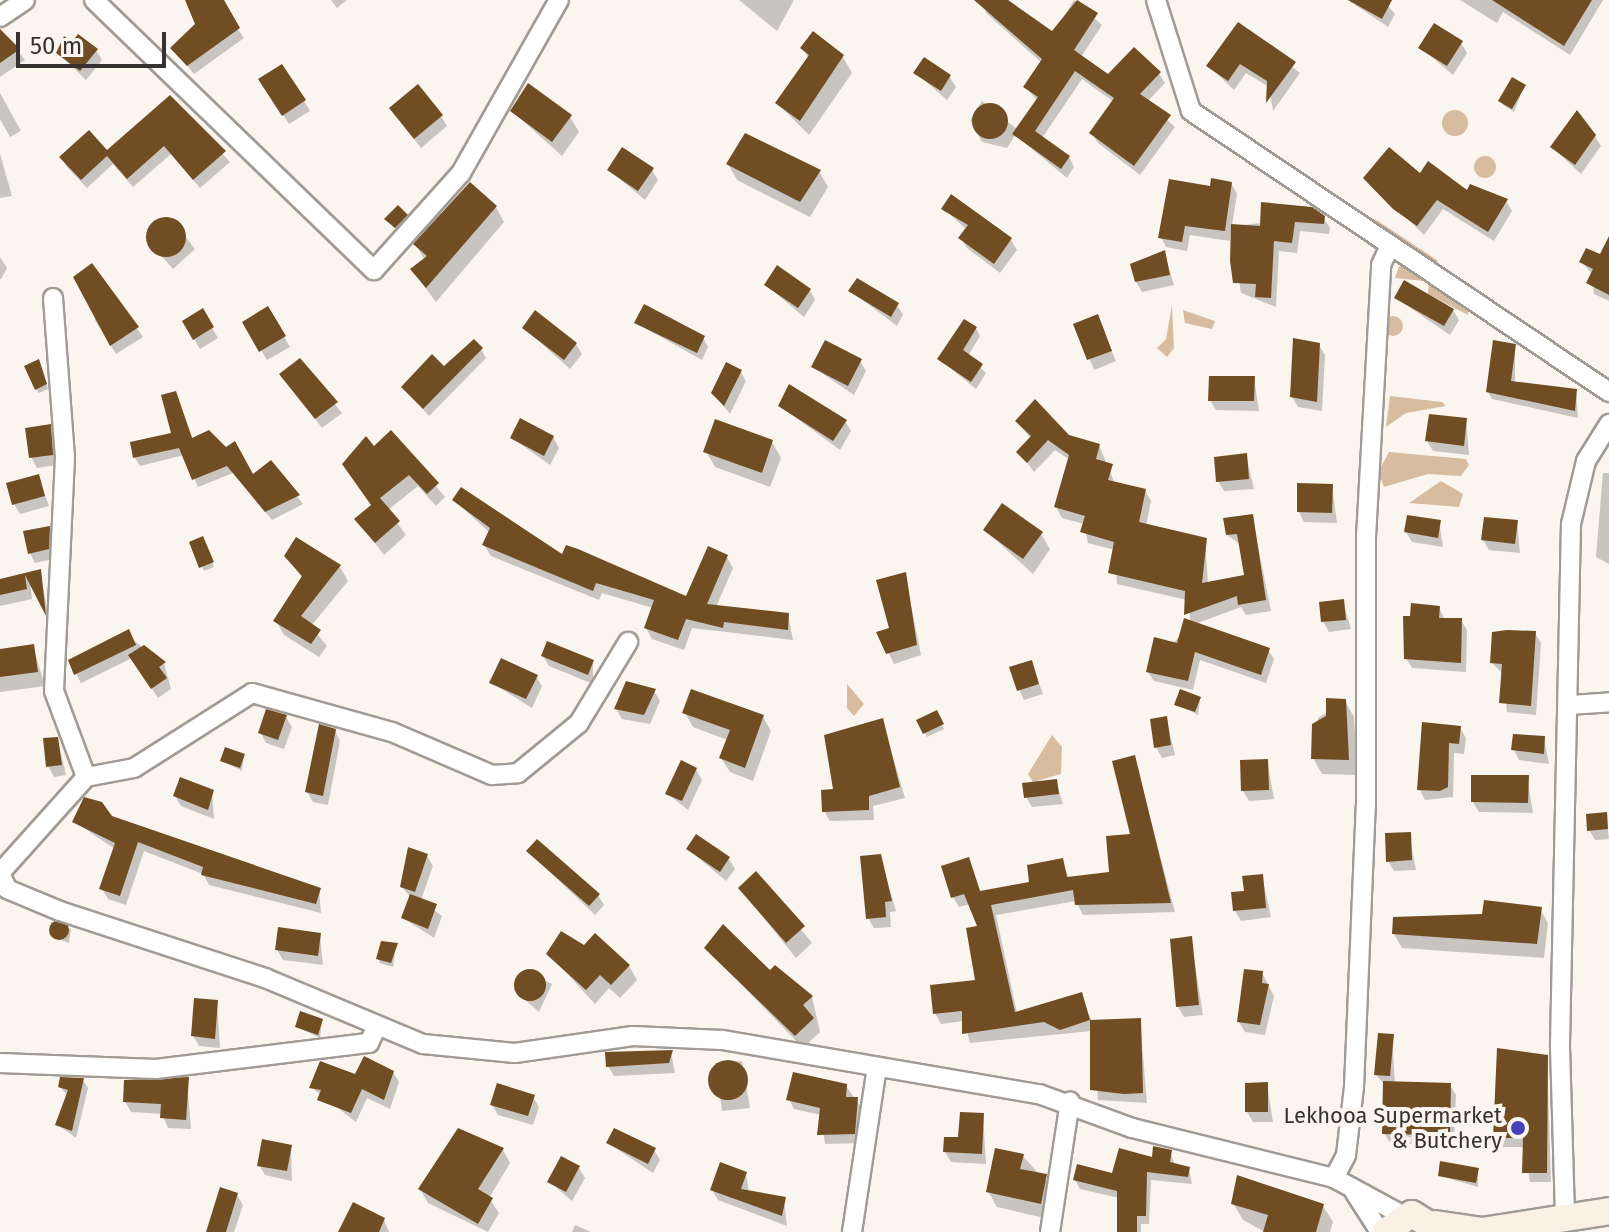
<!DOCTYPE html>
<html>
<head>
<meta charset="utf-8">
<style>
  body { margin:0 }
  #map { position:relative; width:1609px; height:1232px; overflow:hidden; background:#fbf5ef; font-family:"Fira Sans",sans-serif }
  div>[style] { position:absolute }
  .green>* { inset:0; background:#d8bc9f }
  .round { border-radius:50% }
  .shadow>* { inset:0; background:#0003 }
  .building>* { inset:0; background:#714d23 }
  .roads { filter:drop-shadow(2px 0 #a19b96) drop-shadow(-2px 0 #a19b96) drop-shadow(0 2px #a19b96) drop-shadow(0 -2px #a19b96) }
  .street>* { height:18px; margin:-9px; padding:0 9px; transform-origin:9px; border-radius:9px; background:#fff }
  .secondary>* { height:26px; margin:-13px; padding:0 13px; transform-origin:13px; border-radius:13px; background:#fbf0e4 }
  .dots>* { width:22px; height:22px; translate:-50% -50%; box-sizing:border-box; border:4px solid #fbf5ef; border-radius:50% }
  span { translate:-50% -50%; white-space:nowrap; text-align:center; line-height:1.15; -webkit-text-stroke:8px #fbf5ef; paint-order:stroke }
  .poi-label { font-size:22px; color:#353230 }
  .right { translate:-100% -50%; text-align:right }
  .scale { position:absolute; left:16px; top:32px; width:150px; height:36px; box-sizing:border-box; border:4px solid #353230; border-top:0; padding-left:10px; font-size:24px; line-height:28px; white-space:nowrap; color:#353230; -webkit-text-stroke:6px #fbf5ef; paint-order:stroke }
</style>
</head>
<body>
<div id="map">
  <div class="green">
    <i class="round" style="left:1442px;top:110px;width:26px;height:26px"></i>
    <i class="round" style="left:1474px;top:156px;width:22px;height:22px"></i>
    <i style="clip-path:polygon(1375px 219px,1437px 260px,1438px 266px,1380px 231px)"></i>
    <i style="clip-path:polygon(1399px 266px,1417px 272px,1424px 281px,1395px 278px)"></i>
    <i style="clip-path:polygon(1429px 282px,1468px 306px,1468px 315px,1428px 294px)"></i>
    <i style="clip-path:polygon(1172px 305px,1174px 348px,1167px 357px,1157px 348px,1166px 339px)"></i>
    <i style="clip-path:polygon(1183px 310px,1215px 321px,1212px 329px,1185px 323px)"></i>
    <i class="round" style="left:1383px;top:316px;width:20px;height:20px"></i>
    <i style="clip-path:polygon(1390px 396px,1442px 402px,1446px 406px,1406px 413px,1386px 427px)"></i>
    <i style="clip-path:polygon(1389px 452px,1466px 459px,1469px 465px,1461px 476px,1428px 474px,1384px 487px,1378px 472px)"></i>
    <i style="clip-path:polygon(1441px 481px,1463px 494px,1459px 507px,1409px 503px)"></i>
    <i style="clip-path:polygon(847px 684px,864px 704px,854px 716px,847px 708px)"></i>
    <i style="clip-path:polygon(1052px 735px,1062px 747px,1061px 774px,1033px 782px,1028px 774px)"></i>
  </div>
  <div class="shadow">
    <i style="clip-path:polygon(196px 0,218px 0,244px 38px,194px 74px,173px 48px,196px 28px)"></i>
    <i style="clip-path:polygon(331px 0,347px 0,337px 8px)"></i>
    <i style="clip-path:polygon(739px 0,794px 0,777px 31px)"></i>
    <i style="clip-path:polygon(983px 0,1004px 0,1053px 34px,1074px 0,1102px 25px,1081px 57px,1109px 76px,1159px 74px,1165px 83px,1147px 102px,1175px 127px,1140px 175px,1098px 143px,1092px 133px,1114px 102px,1082px 79px,1042px 138px,1069px 157px,1074px 167px,1067px 178px,1015px 135px,1007px 148px,982px 142px,970px 120px,982px 101px,1018px 130px,1038px 102px,1026px 87px,1042px 63px,986px 13px)"></i>
    <i style="clip-path:polygon(1348px 0,1383px 0,1395px 14px,1388px 27px)"></i>
    <i style="clip-path:polygon(1460px 0,1603px 0,1570px 55px,1503px 12px,1497px 23px)"></i>
    <i style="clip-path:polygon(1239px 25px,1300px 73px,1273px 111px,1269px 87px,1246px 73px,1234px 90px,1209px 66px)"></i>
    <i style="clip-path:polygon(5px 35px,25px 60px,0 77px,0 38px)"></i>
    <i style="clip-path:polygon(1461px 43px,1467px 53px,1453px 75px,1421px 48px)"></i>
    <i style="clip-path:polygon(72px 45px,96px 50px,102px 60px,86px 80px,58px 53px)"></i>
    <i style="clip-path:polygon(802px 48px,843px 57px,852px 73px,809px 135px,777px 103px,809px 59px)"></i>
    <i style="clip-path:polygon(916px 73px,950px 77px,956px 87px,947px 100px)"></i>
    <i style="clip-path:polygon(1524px 86px,1514px 112px,1503px 105px,1500px 101px)"></i>
    <i style="clip-path:polygon(267px 90px,304px 101px,310px 111px,289px 124px)"></i>
    <i style="clip-path:polygon(0 93px,21px 131px,10px 137px,0 119px)"></i>
    <i style="clip-path:polygon(170px 98px,230px 162px,200px 188px,171px 154px,133px 187px,113px 164px,87px 188px,67px 167px,62px 157px,107px 153px)"></i>
    <i style="clip-path:polygon(391px 109px,441px 116px,447px 126px,421px 148px)"></i>
    <i style="clip-path:polygon(512px 111px,570px 117px,579px 132px,562px 156px)"></i>
    <i style="clip-path:polygon(1595px 136px,1601px 146px,1581px 174px,1552px 147px)"></i>
    <i style="clip-path:polygon(0 154px,12px 196px,0 198px)"></i>
    <i style="clip-path:polygon(728px 164px,819px 171px,828px 187px,810px 217px,737px 180px)"></i>
    <i style="clip-path:polygon(609px 170px,652px 170px,658px 180px,645px 200px)"></i>
    <i style="clip-path:polygon(1420px 175px,1506px 201px,1512px 211px,1494px 241px,1443px 209px,1424px 235px,1365px 178px)"></i>
    <i style="clip-path:polygon(1231px 183px,1237px 194px,1232px 226px,1323px 217px,1330px 228px,1329px 234px,1300px 231px,1297px 253px,1279px 251px,1276px 307px,1241px 293px,1231px 231px,1230px 241px,1190px 235px,1187px 251px,1166px 247px,1161px 237px,1212px 189px)"></i>
    <i style="clip-path:polygon(951px 197px,1011px 240px,1017px 250px,1000px 273px,967px 248px,961px 238px,967px 230px,944px 209px)"></i>
    <i style="clip-path:polygon(496px 207px,504px 222px,436px 302px,412px 270px,425px 260px,416px 245px)"></i>
    <i style="clip-path:polygon(406px 216px,398px 232px,387px 219px)"></i>
    <i style="clip-path:polygon(171px 218px,195px 249px,173px 269px,145px 237px)"></i>
    <i style="clip-path:polygon(1164px 253px,1174px 285px,1142px 292px,1136px 282px)"></i>
    <i style="clip-path:polygon(0 257px,7px 268px,1px 279px,0 279px)"></i>
    <i style="clip-path:polygon(1581px 261px,1609px 261px,1609px 301px,1594px 294px,1592px 274px)"></i>
    <i style="clip-path:polygon(92px 266px,143px 337px,116px 354px,95px 320px)"></i>
    <i style="clip-path:polygon(766px 285px,810px 290px,815px 300px,804px 317px)"></i>
    <i style="clip-path:polygon(851px 291px,897px 305px,903px 315px,897px 326px)"></i>
    <i style="clip-path:polygon(1396px 298px,1453px 310px,1459px 320px,1450px 335px)"></i>
    <i style="clip-path:polygon(268px 309px,290px 347px,267px 360px,245px 323px)"></i>
    <i style="clip-path:polygon(202px 311px,218px 338px,200px 349px,184px 322px)"></i>
    <i style="clip-path:polygon(1097px 317px,1116px 361px,1094px 370px,1076px 325px)"></i>
    <i style="clip-path:polygon(636px 323px,703px 338px,708px 347px,702px 360px)"></i>
    <i style="clip-path:polygon(524px 328px,576px 344px,582px 354px,570px 369px)"></i>
    <i style="clip-path:polygon(976px 328px,980px 336px,968px 356px,986px 373px,976px 389px,939px 359px)"></i>
    <i style="clip-path:polygon(1319px 345px,1325px 355px,1322px 411px,1298px 407px,1292px 397px)"></i>
    <i style="clip-path:polygon(1515px 346px,1515px 384px,1576px 390px,1578px 418px,1492px 399px,1488px 392px)"></i>
    <i style="clip-path:polygon(481px 349px,486px 358px,429px 416px,403px 387px)"></i>
    <i style="clip-path:polygon(300px 361px,342px 413px,322px 428px,281px 374px)"></i>
    <i style="clip-path:polygon(860px 361px,866px 371px,854px 395px,813px 367px)"></i>
    <i style="clip-path:polygon(40px 365px,48px 389px,39px 393px,36px 389px)"></i>
    <i style="clip-path:polygon(740px 371px,746px 381px,730px 414px,713px 393px)"></i>
    <i style="clip-path:polygon(1254px 378px,1259px 411px,1216px 410px,1210px 400px)"></i>
    <i style="clip-path:polygon(175px 393px,193px 439px,253px 477px,271px 462px,303px 504px,272px 520px,233px 473px,198px 487px,184px 455px,140px 466px,135px 458px,174px 434px)"></i>
    <i style="clip-path:polygon(780px 406px,845px 421px,851px 431px,840px 450px)"></i>
    <i style="clip-path:polygon(1466px 420px,1469px 455px,1433px 451px,1427px 441px)"></i>
    <i style="clip-path:polygon(1017px 421px,1099px 445px,1115px 484px,1145px 490px,1151px 501px,1146px 526px,1205px 540px,1208px 584px,1247px 577px,1241px 545px,1227px 535px,1252px 516px,1271px 611px,1246px 615px,1241px 607px,1195px 624px,1268px 650px,1274px 659px,1266px 683px,1200px 660px,1193px 690px,1154px 681px,1148px 672px,1191px 623px,1187px 600px,1117px 584px,1115px 550px,1088px 543px,1084px 524px,1062px 518px,1056px 507px,1070px 460px,1055px 450px,1034px 472px,1019px 452px,1031px 439px)"></i>
    <i style="clip-path:polygon(49px 427px,57px 465px,37px 468px,31px 457px)"></i>
    <i style="clip-path:polygon(391px 433px,445px 497px,436px 506px,418px 486px,388px 510px,406px 535px,384px 555px,357px 519px,373px 506px,374px 449px)"></i>
    <i style="clip-path:polygon(553px 437px,559px 448px,550px 465px,512px 438px)"></i>
    <i style="clip-path:polygon(772px 442px,781px 458px,770px 487px,715px 467px,706px 451px)"></i>
    <i style="clip-path:polygon(1246px 455px,1254px 489px,1224px 491px,1218px 481px)"></i>
    <i style="clip-path:polygon(1603px 473px,1609px 473px,1609px 564px,1596px 557px)"></i>
    <i style="clip-path:polygon(38px 476px,49px 506px,20px 514px,14px 504px)"></i>
    <i style="clip-path:polygon(1332px 486px,1337px 523px,1304px 522px,1299px 512px)"></i>
    <i style="clip-path:polygon(454px 500px,563px 557px,687px 598px,727px 557px,733px 568px,716px 607px,788px 615px,793px 640px,692px 628px,684px 650px,652px 639px,646px 628px,653px 608px,602px 593px,599px 600px,491px 556px,484px 545px,490px 533px)"></i>
    <i style="clip-path:polygon(1439px 522px,1443px 547px,1412px 542px,1406px 532px)"></i>
    <i style="clip-path:polygon(1517px 522px,1520px 553px,1489px 550px,1483px 540px)"></i>
    <i style="clip-path:polygon(49px 528px,53px 559px,35px 563px,30px 553px)"></i>
    <i style="clip-path:polygon(985px 530px,1041px 534px,1050px 549px,1033px 574px)"></i>
    <i style="clip-path:polygon(297px 540px,340px 567px,348px 581px,311px 626px,327px 646px,319px 657px,284px 635px,276px 621px,303px 579px,286px 556px)"></i>
    <i style="clip-path:polygon(205px 543px,214px 567px,204px 571px,192px 544px)"></i>
    <i style="clip-path:polygon(40px 572px,49px 618px,30px 580px,32px 599px,0 606px,0 581px)"></i>
    <i style="clip-path:polygon(905px 575px,921px 655px,894px 664px,879px 633px,891px 629px)"></i>
    <i style="clip-path:polygon(1343px 602px,1351px 629px,1329px 632px,1323px 621px)"></i>
    <i style="clip-path:polygon(1439px 608px,1445px 620px,1461px 620px,1467px 630px,1466px 672px,1412px 668px,1406px 658px)"></i>
    <i style="clip-path:polygon(1535px 633px,1541px 643px,1536px 715px,1507px 712px,1503px 674px,1492px 663px)"></i>
    <i style="clip-path:polygon(133px 640px,164px 663px,171px 689px,158px 698px,132px 658px,81px 683px,70px 661px)"></i>
    <i style="clip-path:polygon(33px 647px,45px 686px,0 692px,0 651px)"></i>
    <i style="clip-path:polygon(543px 656px,593px 662px,593px 684px,549px 666px)"></i>
    <i style="clip-path:polygon(1031px 662px,1043px 694px,1024px 700px,1019px 690px)"></i>
    <i style="clip-path:polygon(536px 676px,542px 686px,532px 708px,492px 683px)"></i>
    <i style="clip-path:polygon(654px 691px,660px 701px,650px 724px,622px 719px,616px 709px)"></i>
    <i style="clip-path:polygon(1200px 698px,1198px 715px,1177px 704px)"></i>
    <i style="clip-path:polygon(1345px 701px,1354px 717px,1357px 775px,1322px 774px,1313px 758px,1318px 718px)"></i>
    <i style="clip-path:polygon(685px 713px,763px 717px,771px 731px,753px 781px,730px 772px,721px 758px,728px 740px,693px 727px)"></i>
    <i style="clip-path:polygon(936px 713px,944px 729px,927px 737px,919px 721px)"></i>
    <i style="clip-path:polygon(286px 717px,292px 727px,284px 749px,266px 743px,260px 732px)"></i>
    <i style="clip-path:polygon(1166px 718px,1175px 755px,1162px 758px,1156px 747px)"></i>
    <i style="clip-path:polygon(882px 720px,905px 798px,873px 806px,874px 820px,830px 821px,824px 811px)"></i>
    <i style="clip-path:polygon(1423px 724px,1460px 728px,1466px 738px,1464px 754px,1454px 753px,1453px 797px,1425px 800px,1420px 790px)"></i>
    <i style="clip-path:polygon(335px 731px,340px 741px,328px 805px,313px 802px,307px 792px)"></i>
    <i style="clip-path:polygon(1544px 738px,1549px 764px,1519px 760px,1514px 750px)"></i>
    <i style="clip-path:polygon(58px 741px,66px 775px,54px 777px,48px 766px)"></i>
    <i style="clip-path:polygon(244px 755px,242px 771px,222px 761px)"></i>
    <i style="clip-path:polygon(1134px 757px,1175px 912px,1083px 915px,1076px 901px,996px 915px,1017px 1013px,1081px 994px,1092px 1022px,1140px 1020px,1147px 1103px,1098px 1100px,1092px 1031px,970px 1043px,964px 1021px,941px 1024px,935px 1013px,978px 982px,979px 928px,970px 904px,959px 907px,953px 897px,968px 859px,981px 893px,1032px 884px,1062px 861px,1069px 878px,1111px 873px,1133px 836px)"></i>
    <i style="clip-path:polygon(1267px 761px,1274px 799px,1249px 801px,1243px 791px)"></i>
    <i style="clip-path:polygon(696px 769px,702px 780px,688px 810px,668px 794px)"></i>
    <i style="clip-path:polygon(1527px 777px,1533px 813px,1479px 812px,1473px 802px)"></i>
    <i style="clip-path:polygon(1056px 782px,1063px 804px,1032px 807px,1026px 797px)"></i>
    <i style="clip-path:polygon(212px 792px,214px 819px,181px 806px,175px 796px)"></i>
    <i style="clip-path:polygon(1606px 814px,1609px 839px,1595px 840px,1589px 830px)"></i>
    <i style="clip-path:polygon(110px 818px,319px 890px,321px 913px,209px 885px,203px 874px,144px 851px,126px 905px,108px 899px,102px 889px,115px 849px,75px 822px)"></i>
    <i style="clip-path:polygon(1409px 834px,1416px 870px,1394px 871px,1388px 861px)"></i>
    <i style="clip-path:polygon(688px 849px,729px 859px,735px 869px,726px 881px)"></i>
    <i style="clip-path:polygon(529px 852px,598px 895px,604px 905px,595px 915px)"></i>
    <i style="clip-path:polygon(427px 856px,433px 866px,421px 900px,442px 916px,434px 938px,403px 918px,411px 898px,402px 887px)"></i>
    <i style="clip-path:polygon(880px 856px,896px 911px,890px 912px,891px 927px,874px 928px,868px 918px)"></i>
    <i style="clip-path:polygon(756px 874px,812px 943px,796px 958px,740px 889px)"></i>
    <i style="clip-path:polygon(1262px 876px,1271px 917px,1241px 921px,1235px 911px)"></i>
    <i style="clip-path:polygon(1540px 909px,1548px 923px,1544px 958px,1402px 948px,1394px 934px)"></i>
    <i style="clip-path:polygon(51px 922px,71px 929px,69px 943px,50px 936px)"></i>
    <i style="clip-path:polygon(320px 935px,323px 965px,283px 960px,277px 950px)"></i>
    <i style="clip-path:polygon(1191px 939px,1203px 1015px,1184px 1017px,1178px 1007px)"></i>
    <i style="clip-path:polygon(396px 945px,393px 967px,380px 963px,378px 958px)"></i>
    <i style="clip-path:polygon(584px 948px,629px 966px,637px 980px,620px 998px,609px 988px,595px 1004px,549px 954px)"></i>
    <i style="clip-path:polygon(706px 948px,812px 997px,820px 1032px,803px 1048px)"></i>
    <i style="clip-path:polygon(524px 970px,552px 984px,539px 1012px,514px 990px)"></i>
    <i style="clip-path:polygon(1262px 973px,1274px 996px,1265px 1035px,1245px 1032px,1239px 1022px)"></i>
    <i style="clip-path:polygon(217px 1002px,220px 1048px,199px 1046px,193px 1036px)"></i>
    <i style="clip-path:polygon(322px 1020px,320px 1038px,297px 1027px)"></i>
    <i style="clip-path:polygon(1392px 1036px,1395px 1083px,1450px 1085px,1456px 1095px,1454px 1145px,1390px 1143px,1384px 1133px,1385px 1085px,1376px 1075px)"></i>
    <i style="clip-path:polygon(671px 1052px,675px 1073px,614px 1076px,608px 1066px)"></i>
    <i style="clip-path:polygon(1547px 1057px,1551px 1182px,1530px 1182px,1524px 1147px,1501px 1147px,1495px 1138px)"></i>
    <i style="clip-path:polygon(742px 1061px,750px 1108px,722px 1111px,715px 1063px)"></i>
    <i style="clip-path:polygon(393px 1072px,399px 1082px,390px 1109px,367px 1098px,356px 1122px,312px 1088px)"></i>
    <i style="clip-path:polygon(187px 1079px,191px 1129px,168px 1128px,162px 1114px,131px 1112px,125px 1101px)"></i>
    <i style="clip-path:polygon(83px 1080px,88px 1088px,76px 1138px,57px 1124px,68px 1096px,60px 1087px)"></i>
    <i style="clip-path:polygon(1267px 1084px,1273px 1122px,1253px 1122px,1247px 1112px)"></i>
    <i style="clip-path:polygon(846px 1086px,862px 1108px,859px 1143px,825px 1144px,821px 1115px,794px 1109px,789px 1099px)"></i>
    <i style="clip-path:polygon(533px 1097px,539px 1107px,533px 1125px,498px 1115px,492px 1105px)"></i>
    <i style="clip-path:polygon(983px 1115px,986px 1164px,951px 1162px,945px 1152px)"></i>
    <i style="clip-path:polygon(608px 1143px,654px 1150px,660px 1160px,653px 1173px)"></i>
    <i style="clip-path:polygon(291px 1147px,292px 1181px,265px 1175px,259px 1165px)"></i>
    <i style="clip-path:polygon(503px 1150px,510px 1163px,489px 1198px,499px 1213px,488px 1232px,428px 1203px,420px 1189px)"></i>
    <i style="clip-path:polygon(1170px 1152px,1175px 1165px,1189px 1169px,1192px 1184px,1151px 1180px,1149px 1224px,1141px 1224px,1141px 1232px,1119px 1232px,1119px 1198px,1080px 1189px,1075px 1180px,1114px 1176px)"></i>
    <i style="clip-path:polygon(1022px 1155px,1055px 1192px,1049px 1219px,997px 1207px,988px 1191px)"></i>
    <i style="clip-path:polygon(579px 1168px,585px 1178px,572px 1201px,550px 1182px)"></i>
    <i style="clip-path:polygon(1478px 1170px,1478px 1187px,1440px 1176px)"></i>
    <i style="clip-path:polygon(746px 1173px,749px 1192px,784px 1199px,787px 1226px,718px 1200px,712px 1190px)"></i>
    <i style="clip-path:polygon(237px 1195px,243px 1205px,234px 1232px,208px 1232px)"></i>
    <i style="clip-path:polygon(1233px 1203px,1323px 1206px,1333px 1222px,1330px 1232px,1265px 1232px,1243px 1220px)"></i>
    <i style="clip-path:polygon(384px 1220px,389px 1232px,340px 1232px)"></i>
    <i style="clip-path:polygon(575px 1225px,591px 1232px,572px 1232px)"></i>
  </div>
  <div class="building">
    <i style="clip-path:polygon(185px 0,224px 0,240px 28px,187px 66px,170px 48px,195px 24px)"></i>
    <i style="clip-path:polygon(974px 0,1008px 0,1052px 31px,1077px 0,1098px 13px,1074px 50px,1108px 74px,1134px 47px,1161px 72px,1140px 94px,1171px 115px,1134px 166px,1089px 133px,1114px 98px,1075px 71px,1035px 131px,1070px 156px,1061px 169px,1012px 134px,1038px 97px,1023px 87px,1042px 59px)"></i>
    <i style="clip-path:polygon(1348px 0,1392px 0,1382px 19px)"></i>
    <i style="clip-path:polygon(1492px 0,1592px 0,1564px 46px)"></i>
    <i style="clip-path:polygon(1238px 22px,1296px 62px,1266px 103px,1267px 81px,1240px 64px,1228px 81px,1206px 66px)"></i>
    <i style="clip-path:polygon(1434px 23px,1463px 41px,1447px 66px,1418px 48px)"></i>
    <i style="clip-path:polygon(0 29px,20px 49px,0 63px)"></i>
    <i style="clip-path:polygon(813px 31px,844px 55px,800px 121px,775px 103px,809px 55px,800px 48px)"></i>
    <i style="clip-path:polygon(78px 34px,98px 49px,80px 71px,56px 53px,64px 36px,72px 42px)"></i>
    <i style="clip-path:polygon(924px 57px,951px 75px,941px 91px,913px 73px)"></i>
    <i style="clip-path:polygon(282px 64px,306px 100px,282px 116px,258px 79px)"></i>
    <i style="clip-path:polygon(1512px 77px,1526px 85px,1512px 109px,1498px 101px)"></i>
    <i style="clip-path:polygon(528px 83px,572px 115px,552px 142px,510px 111px)"></i>
    <i style="clip-path:polygon(418px 84px,443px 115px,414px 139px,389px 108px)"></i>
    <i style="clip-path:polygon(170px 95px,226px 151px,193px 180px,164px 146px,127px 179px,107px 156px,81px 180px,59px 157px,89px 130px,107px 150px)"></i>
    <i class="round" style="left:972px;top:103px;width:36px;height:36px"></i>
    <i style="clip-path:polygon(1577px 110px,1596px 135px,1575px 165px,1550px 147px)"></i>
    <i style="clip-path:polygon(745px 133px,821px 170px,800px 202px,726px 164px)"></i>
    <i style="clip-path:polygon(622px 147px,654px 168px,638px 191px,607px 170px)"></i>
    <i style="clip-path:polygon(1389px 147px,1420px 173px,1428px 161px,1467px 190px,1470px 184px,1508px 199px,1488px 232px,1437px 200px,1417px 226px,1393px 209px,1363px 178px)"></i>
    <i style="clip-path:polygon(1211px 178px,1232px 182px,1225px 231px,1185px 226px,1182px 242px,1158px 238px,1169px 179px,1210px 186px)"></i>
    <i style="clip-path:polygon(470px 182px,497px 206px,426px 288px,410px 269px,427px 256px,413px 244px)"></i>
    <i style="clip-path:polygon(951px 194px,1012px 238px,994px 264px,958px 238px,968px 225px,941px 209px)"></i>
    <i style="clip-path:polygon(1261px 202px,1312px 207px,1325px 216px,1324px 224px,1295px 222px,1292px 243px,1274px 241px,1271px 298px,1255px 297px,1256px 284px,1233px 283px,1230px 261px,1231px 224px,1260px 226px)"></i>
    <i style="clip-path:polygon(398px 205px,408px 215px,395px 228px,384px 219px)"></i>
    <i class="round" style="left:146px;top:217px;width:40px;height:40px"></i>
    <i style="clip-path:polygon(1609px 236px,1609px 295px,1586px 283px,1593px 269px,1579px 262px,1586px 248px,1600px 254px)"></i>
    <i style="clip-path:polygon(1165px 250px,1170px 275px,1135px 282px,1130px 264px)"></i>
    <i style="clip-path:polygon(92px 263px,139px 327px,110px 346px,73px 277px)"></i>
    <i style="clip-path:polygon(777px 265px,811px 289px,798px 308px,764px 285px)"></i>
    <i style="clip-path:polygon(857px 278px,899px 303px,891px 317px,848px 291px)"></i>
    <i style="clip-path:polygon(1404px 280px,1454px 309px,1444px 326px,1394px 298px)"></i>
    <i style="clip-path:polygon(644px 304px,705px 336px,697px 353px,634px 323px)"></i>
    <i style="clip-path:polygon(268px 306px,286px 336px,259px 352px,242px 322px)"></i>
    <i style="clip-path:polygon(203px 308px,214px 327px,193px 340px,182px 321px)"></i>
    <i style="clip-path:polygon(535px 310px,577px 343px,564px 360px,522px 328px)"></i>
    <i style="clip-path:polygon(1098px 314px,1112px 351px,1087px 360px,1073px 324px)"></i>
    <i style="clip-path:polygon(964px 319px,977px 327px,963px 350px,983px 364px,971px 382px,937px 359px)"></i>
    <i style="clip-path:polygon(1293px 338px,1320px 343px,1317px 402px,1290px 397px)"></i>
    <i style="clip-path:polygon(474px 339px,483px 348px,423px 409px,401px 387px,432px 354px,444px 366px)"></i>
    <i style="clip-path:polygon(825px 340px,862px 359px,848px 386px,811px 367px)"></i>
    <i style="clip-path:polygon(1493px 340px,1516px 344px,1511px 381px,1577px 389px,1575px 411px,1486px 392px)"></i>
    <i style="clip-path:polygon(300px 358px,338px 402px,315px 419px,279px 374px)"></i>
    <i style="clip-path:polygon(39px 359px,47px 384px,35px 390px,24px 366px)"></i>
    <i style="clip-path:polygon(726px 362px,742px 370px,724px 406px,711px 393px)"></i>
    <i style="clip-path:polygon(1209px 376px,1255px 376px,1254px 401px,1208px 401px)"></i>
    <i style="clip-path:polygon(789px 384px,847px 420px,833px 441px,778px 406px)"></i>
    <i style="clip-path:polygon(176px 391px,192px 438px,209px 430px,226px 447px,235px 441px,253px 474px,271px 460px,300px 495px,265px 512px,227px 466px,192px 480px,179px 448px,133px 458px,130px 442px,171px 433px,161px 395px)"></i>
    <i style="clip-path:polygon(1035px 399px,1069px 435px,1100px 444px,1096px 459px,1113px 464px,1108px 480px,1146px 489px,1139px 522px,1207px 538px,1202px 583px,1244px 575px,1237px 534px,1226px 535px,1223px 518px,1253px 514px,1266px 600px,1238px 605px,1237px 596px,1184px 615px,1185px 591px,1108px 573px,1114px 542px,1080px 532px,1085px 516px,1054px 507px,1069px 455px,1048px 440px,1027px 463px,1016px 452px,1031px 436px,1015px 421px)"></i>
    <i style="clip-path:polygon(1429px 414px,1467px 418px,1464px 446px,1425px 441px)"></i>
    <i style="clip-path:polygon(520px 418px,554px 436px,544px 456px,510px 438px)"></i>
    <i style="clip-path:polygon(715px 419px,773px 440px,762px 473px,703px 452px)"></i>
    <i style="clip-path:polygon(51px 424px,53px 455px,29px 458px,25px 428px)"></i>
    <i style="clip-path:polygon(391px 430px,439px 483px,427px 494px,409px 475px,380px 498px,400px 521px,375px 543px,354px 519px,371px 505px,342px 464px,366px 436px,374px 446px)"></i>
    <i style="clip-path:polygon(1247px 453px,1249px 479px,1216px 482px,1214px 457px)"></i>
    <i style="clip-path:polygon(39px 474px,45px 496px,12px 505px,6px 483px)"></i>
    <i style="clip-path:polygon(1297px 483px,1333px 484px,1332px 513px,1297px 512px)"></i>
    <i style="clip-path:polygon(461px 487px,562px 554px,566px 545px,578px 549px,686px 596px,708px 546px,728px 555px,707px 604px,789px 613px,788px 630px,724px 622px,723px 628px,686px 619px,678px 640px,644px 628px,654px 600px,596px 583px,593px 591px,482px 545px,490px 528px,452px 500px)"></i>
    <i style="clip-path:polygon(1002px 503px,1043px 532px,1023px 559px,983px 530px)"></i>
    <i style="clip-path:polygon(1407px 515px,1441px 520px,1438px 538px,1404px 532px)"></i>
    <i style="clip-path:polygon(1484px 517px,1518px 520px,1515px 544px,1481px 540px)"></i>
    <i style="clip-path:polygon(50px 526px,49px 549px,28px 554px,23px 531px)"></i>
    <i style="clip-path:polygon(203px 536px,214px 562px,199px 568px,189px 542px)"></i>
    <i style="clip-path:polygon(296px 537px,341px 565px,301px 616px,321px 630px,311px 644px,273px 621px,302px 576px,284px 556px)"></i>
    <i style="clip-path:polygon(41px 569px,46px 616px,25px 575px,27px 589px,0 595px,0 579px)"></i>
    <i style="clip-path:polygon(906px 572px,917px 645px,886px 654px,876px 632px,889px 628px,876px 580px)"></i>
    <i style="clip-path:polygon(1344px 599px,1346px 620px,1321px 622px,1319px 602px)"></i>
    <i style="clip-path:polygon(1411px 603px,1440px 606px,1439px 618px,1462px 618px,1461px 663px,1404px 659px,1403px 616px,1410px 616px)"></i>
    <i style="clip-path:polygon(1184px 618px,1270px 648px,1261px 675px,1195px 652px,1188px 681px,1146px 672px,1154px 637px,1177px 643px)"></i>
    <i style="clip-path:polygon(129px 629px,136px 645px,74px 675px,68px 660px)"></i>
    <i style="clip-path:polygon(1507px 630px,1536px 631px,1531px 706px,1499px 703px,1502px 664px,1490px 663px,1492px 632px)"></i>
    <i style="clip-path:polygon(547px 641px,594px 660px,588px 675px,541px 656px)"></i>
    <i style="clip-path:polygon(34px 644px,38px 672px,0 677px,0 649px)"></i>
    <i style="clip-path:polygon(144px 645px,166px 662px,159px 667px,167px 678px,151px 689px,128px 655px)"></i>
    <i style="clip-path:polygon(501px 658px,538px 675px,526px 699px,489px 683px)"></i>
    <i style="clip-path:polygon(1032px 660px,1039px 684px,1017px 691px,1009px 667px)"></i>
    <i style="clip-path:polygon(626px 681px,656px 689px,644px 715px,614px 709px)"></i>
    <i style="clip-path:polygon(691px 689px,764px 715px,745px 768px,719px 758px,730px 730px,682px 713px)"></i>
    <i style="clip-path:polygon(1180px 689px,1201px 697px,1195px 712px,1174px 705px)"></i>
    <i style="clip-path:polygon(1326px 698px,1346px 699px,1349px 760px,1311px 759px,1312px 724px,1326px 716px)"></i>
    <i style="clip-path:polygon(266px 709px,287px 715px,278px 740px,258px 733px)"></i>
    <i style="clip-path:polygon(937px 710px,944px 724px,923px 734px,916px 720px)"></i>
    <i style="clip-path:polygon(1167px 716px,1171px 745px,1154px 748px,1150px 719px)"></i>
    <i style="clip-path:polygon(883px 718px,900px 787px,869px 796px,869px 810px,822px 812px,821px 790px,833px 789px,824px 735px)"></i>
    <i style="clip-path:polygon(1422px 722px,1461px 726px,1459px 744px,1449px 743px,1448px 787px,1440px 791px,1417px 790px)"></i>
    <i style="clip-path:polygon(319px 724px,336px 729px,323px 796px,305px 792px)"></i>
    <i style="clip-path:polygon(1513px 734px,1545px 736px,1544px 754px,1511px 750px)"></i>
    <i style="clip-path:polygon(58px 737px,62px 765px,46px 767px,43px 738px)"></i>
    <i style="clip-path:polygon(225px 747px,245px 754px,240px 768px,220px 761px)"></i>
    <i style="clip-path:polygon(1135px 755px,1171px 903px,1075px 905px,1073px 890px,991px 905px,1015px 1012px,1082px 992px,1090px 1020px,1141px 1018px,1143px 1093px,1124px 1094px,1090px 1090px,1090px 1020px,1060px 1030px,1044px 1022px,962px 1034px,962px 1011px,933px 1014px,930px 985px,975px 980px,966px 928px,977px 926px,964px 894px,951px 898px,941px 866px,969px 857px,980px 891px,1029px 882px,1027px 865px,1063px 858px,1067px 877px,1109px 872px,1106px 836px,1130px 834px,1112px 761px)"></i>
    <i style="clip-path:polygon(1268px 759px,1269px 790px,1241px 791px,1240px 760px)"></i>
    <i style="clip-path:polygon(681px 760px,697px 768px,682px 801px,665px 794px)"></i>
    <i style="clip-path:polygon(1471px 775px,1529px 775px,1528px 803px,1471px 802px)"></i>
    <i style="clip-path:polygon(180px 777px,214px 790px,208px 810px,173px 796px)"></i>
    <i style="clip-path:polygon(1057px 779px,1059px 794px,1024px 798px,1022px 783px)"></i>
    <i style="clip-path:polygon(84px 797px,102px 802px,112px 816px,321px 888px,316px 904px,201px 875px,203px 867px,138px 842px,120px 896px,99px 889px,115px 843px,72px 822px)"></i>
    <i style="clip-path:polygon(1607px 812px,1608px 829px,1587px 831px,1586px 814px)"></i>
    <i style="clip-path:polygon(1411px 832px,1412px 860px,1386px 862px,1385px 833px)"></i>
    <i style="clip-path:polygon(696px 834px,730px 857px,720px 872px,686px 849px)"></i>
    <i style="clip-path:polygon(537px 839px,600px 894px,589px 906px,526px 851px)"></i>
    <i style="clip-path:polygon(408px 847px,428px 854px,415px 892px,400px 887px)"></i>
    <i style="clip-path:polygon(881px 854px,892px 901px,885px 902px,886px 917px,866px 919px,860px 856px)"></i>
    <i style="clip-path:polygon(756px 871px,805px 926px,786px 943px,738px 888px)"></i>
    <i style="clip-path:polygon(1263px 874px,1266px 908px,1233px 911px,1231px 892px,1244px 891px,1242px 876px)"></i>
    <i style="clip-path:polygon(410px 894px,437px 904px,428px 929px,401px 918px)"></i>
    <i style="clip-path:polygon(1484px 900px,1542px 907px,1537px 944px,1392px 934px,1393px 917px,1482px 914px)"></i>
    <i class="round" style="left:49px;top:920px;width:20px;height:20px"></i>
    <i style="clip-path:polygon(723px 924px,770px 970px,775px 965px,813px 996px,803px 1005px,814px 1018px,795px 1036px,704px 948px)"></i>
    <i style="clip-path:polygon(278px 927px,321px 933px,318px 956px,275px 950px)"></i>
    <i style="clip-path:polygon(561px 931px,584px 945px,595px 933px,630px 965px,611px 985px,600px 975px,586px 990px,546px 954px)"></i>
    <i style="clip-path:polygon(1192px 936px,1199px 1005px,1176px 1007px,1170px 939px)"></i>
    <i style="clip-path:polygon(381px 941px,398px 943px,391px 963px,376px 959px)"></i>
    <i class="round" style="left:514px;top:969px;width:32px;height:32px"></i>
    <i style="clip-path:polygon(1244px 969px,1263px 971px,1262px 983px,1269px 984px,1260px 1025px,1237px 1022px)"></i>
    <i style="clip-path:polygon(194px 998px,218px 1000px,215px 1039px,191px 1036px)"></i>
    <i style="clip-path:polygon(300px 1011px,323px 1019px,318px 1035px,295px 1027px)"></i>
    <i style="clip-path:polygon(1378px 1033px,1394px 1034px,1390px 1076px,1374px 1075px)"></i>
    <i style="clip-path:polygon(1497px 1048px,1548px 1055px,1547px 1173px,1522px 1173px,1523px 1138px,1493px 1138px)"></i>
    <i style="clip-path:polygon(673px 1050px,669px 1063px,606px 1067px,605px 1052px)"></i>
    <i style="clip-path:polygon(364px 1056px,394px 1071px,384px 1100px,362px 1089px,351px 1113px,317px 1100px,321px 1090px,309px 1088px,320px 1061px,355px 1074px)"></i>
    <i class="round" style="left:708px;top:1060px;width:40px;height:40px"></i>
    <i style="clip-path:polygon(793px 1072px,847px 1084px,846px 1097px,858px 1097px,855px 1134px,817px 1135px,820px 1108px,786px 1100px)"></i>
    <i style="clip-path:polygon(189px 1077px,186px 1120px,160px 1118px,161px 1104px,123px 1102px,124px 1080px)"></i>
    <i style="clip-path:polygon(84px 1078px,72px 1131px,55px 1125px,68px 1090px,58px 1087px,60px 1077px)"></i>
    <i style="clip-path:polygon(1383px 1081px,1451px 1083px,1450px 1135px,1382px 1134px)"></i>
    <i style="clip-path:polygon(1268px 1082px,1268px 1112px,1245px 1112px,1245px 1083px)"></i>
    <i style="clip-path:polygon(497px 1083px,535px 1095px,528px 1116px,490px 1105px)"></i>
    <i style="clip-path:polygon(960px 1112px,984px 1113px,982px 1154px,943px 1152px,944px 1137px,958px 1137px)"></i>
    <i style="clip-path:polygon(458px 1128px,504px 1148px,478px 1189px,493px 1198px,478px 1224px,418px 1189px)"></i>
    <i style="clip-path:polygon(614px 1128px,656px 1148px,648px 1164px,606px 1143px)"></i>
    <i style="clip-path:polygon(262px 1139px,292px 1145px,287px 1171px,257px 1166px)"></i>
    <i style="clip-path:polygon(1153px 1146px,1172px 1150px,1170px 1162px,1190px 1167px,1188px 1177px,1147px 1172px,1146px 1216px,1137px 1216px,1137px 1232px,1117px 1232px,1117px 1191px,1073px 1180px,1077px 1164px,1112px 1173px,1119px 1148px,1152px 1157px)"></i>
    <i style="clip-path:polygon(995px 1148px,1024px 1154px,1020px 1169px,1047px 1174px,1041px 1204px,986px 1192px)"></i>
    <i style="clip-path:polygon(561px 1156px,580px 1166px,566px 1192px,547px 1182px)"></i>
    <i style="clip-path:polygon(1440px 1161px,1479px 1168px,1476px 1183px,1438px 1176px)"></i>
    <i style="clip-path:polygon(720px 1162px,747px 1172px,741px 1189px,786px 1197px,782px 1216px,710px 1190px)"></i>
    <i style="clip-path:polygon(1237px 1175px,1324px 1204px,1316px 1232px,1263px 1232px,1268px 1215px,1231px 1204px)"></i>
    <i style="clip-path:polygon(220px 1187px,238px 1193px,226px 1232px,206px 1232px)"></i>
    <i style="clip-path:polygon(353px 1202px,385px 1218px,379px 1232px,338px 1232px)"></i>
  </div>
  <div class="roads">
    <div class="street">
      <i style="left:94px;top:0;width:389px;rotate:44deg"></i>
      <i style="left:374px;top:270px;width:130px;rotate:-48.1deg"></i>
      <i style="left:461px;top:173px;width:199px;rotate:-60.5deg"></i>
      <i style="left:1156px;top:0;width:116px;rotate:72.5deg"></i>
      <i style="left:1191px;top:111px;width:504px;rotate:33.91deg"></i>
      <i style="left:0;top:17px;width:30px;rotate:-34deg"></i>
      <i style="left:53px;top:298px;width:159px;rotate:85.7deg"></i>
      <i style="left:65px;top:457px;width:234px;rotate:92.7deg"></i>
      <i style="left:54px;top:691px;width:92px;rotate:69.6deg"></i>
      <i style="left:1570px;top:705px;width:39px;rotate:-4deg"></i>
      <i style="left:0;top:873px;width:17px;rotate:66deg"></i>
      <i style="left:7px;top:889px;width:57px;rotate:22.5deg"></i>
      <i style="left:60px;top:911px;width:216px;rotate:18.1deg"></i>
      <i style="left:265px;top:978px;width:171px;rotate:22.7deg"></i>
      <i style="left:423px;top:1044px;width:92px;rotate:5.6deg"></i>
      <i style="left:515px;top:1053px;width:119px;rotate:-8.2deg"></i>
      <i style="left:633px;top:1036px;width:89px;rotate:2.6deg"></i>
      <i style="left:722px;top:1040px;width:322px;rotate:9.7deg"></i>
      <i style="left:1039px;top:1094px;width:99px;rotate:20.1deg"></i>
      <i style="left:1132px;top:1128px;width:208px;rotate:13.9deg"></i>
      <i style="left:1334px;top:1178px;width:80px;rotate:28.5deg"></i>
      <i style="left:0;top:873px;width:129px;rotate:-48.1deg"></i>
      <i style="left:86px;top:777px;width:49px;rotate:-10.6deg"></i>
      <i style="left:134px;top:768px;width:140px;rotate:-32.4deg"></i>
      <i style="left:252px;top:693px;width:145px;rotate:15.6deg"></i>
      <i style="left:392px;top:732px;width:109px;rotate:23.3deg"></i>
      <i style="left:492px;top:775px;width:26px;rotate:-4deg"></i>
      <i style="left:518px;top:773px;width:79px;rotate:-39.3deg"></i>
      <i style="left:579px;top:723px;width:95px;rotate:-58.8deg"></i>
      <i style="left:0;top:1063px;width:156px;rotate:2.2deg"></i>
      <i style="left:156px;top:1069px;width:215px;rotate:-7deg"></i>
      <i style="left:369px;top:1043px;width:17px;rotate:-65deg"></i>
      <i style="left:1334px;top:1178px;width:26px;rotate:-62deg"></i>
      <i style="left:1346px;top:1155px;width:68px;rotate:-83.3deg"></i>
      <i style="left:1354px;top:1087px;width:281px;rotate:-87.6deg"></i>
      <i style="left:1366px;top:806px;width:269px;rotate:-90deg"></i>
      <i style="left:1366px;top:537px;width:272px;rotate:-86.8deg"></i>
      <i style="left:1381px;top:265px;width:19px;rotate:-65deg"></i>
      <i style="left:1355px;top:1193px;width:46px;rotate:57.3deg"></i>
      <i style="left:1565px;top:1216px;width:172px;rotate:-91.7deg"></i>
      <i style="left:1560px;top:1044px;width:520px;rotate:-88.79deg"></i>
      <i style="left:1571px;top:524px;width:65px;rotate:-76.6deg"></i>
      <i style="left:1586px;top:461px;width:44px;rotate:-58.1deg"></i>
      <i style="left:852px;top:1232px;width:167px;rotate:-81.4deg"></i>
      <i style="left:1050px;top:1232px;width:132px;rotate:-81.3deg"></i>
    </div>
    <div class="secondary">
      <i style="left:1435px;top:1224px;width:48px;rotate:8.5deg"></i>
      <i style="left:1482px;top:1231px;width:129px;rotate:-8.9deg"></i>
      <i style="left:1385px;top:1232px;width:32px;rotate:-34deg"></i>
      <i style="left:1412px;top:1214px;width:34px;rotate:32deg"></i>
    </div>
  </div>
  <div class="dots">
    <i style="left:1518px;top:1128px;background:#4742b8"></i>
  </div>
  <div class="poi-label">
    <span class="right" style="left:1502px;top:1128px">Lekhooa Supermarket<br>&amp; Butchery</span>
  </div>
  <div class="scale">50 m</div>
</div>
</body>
</html>
